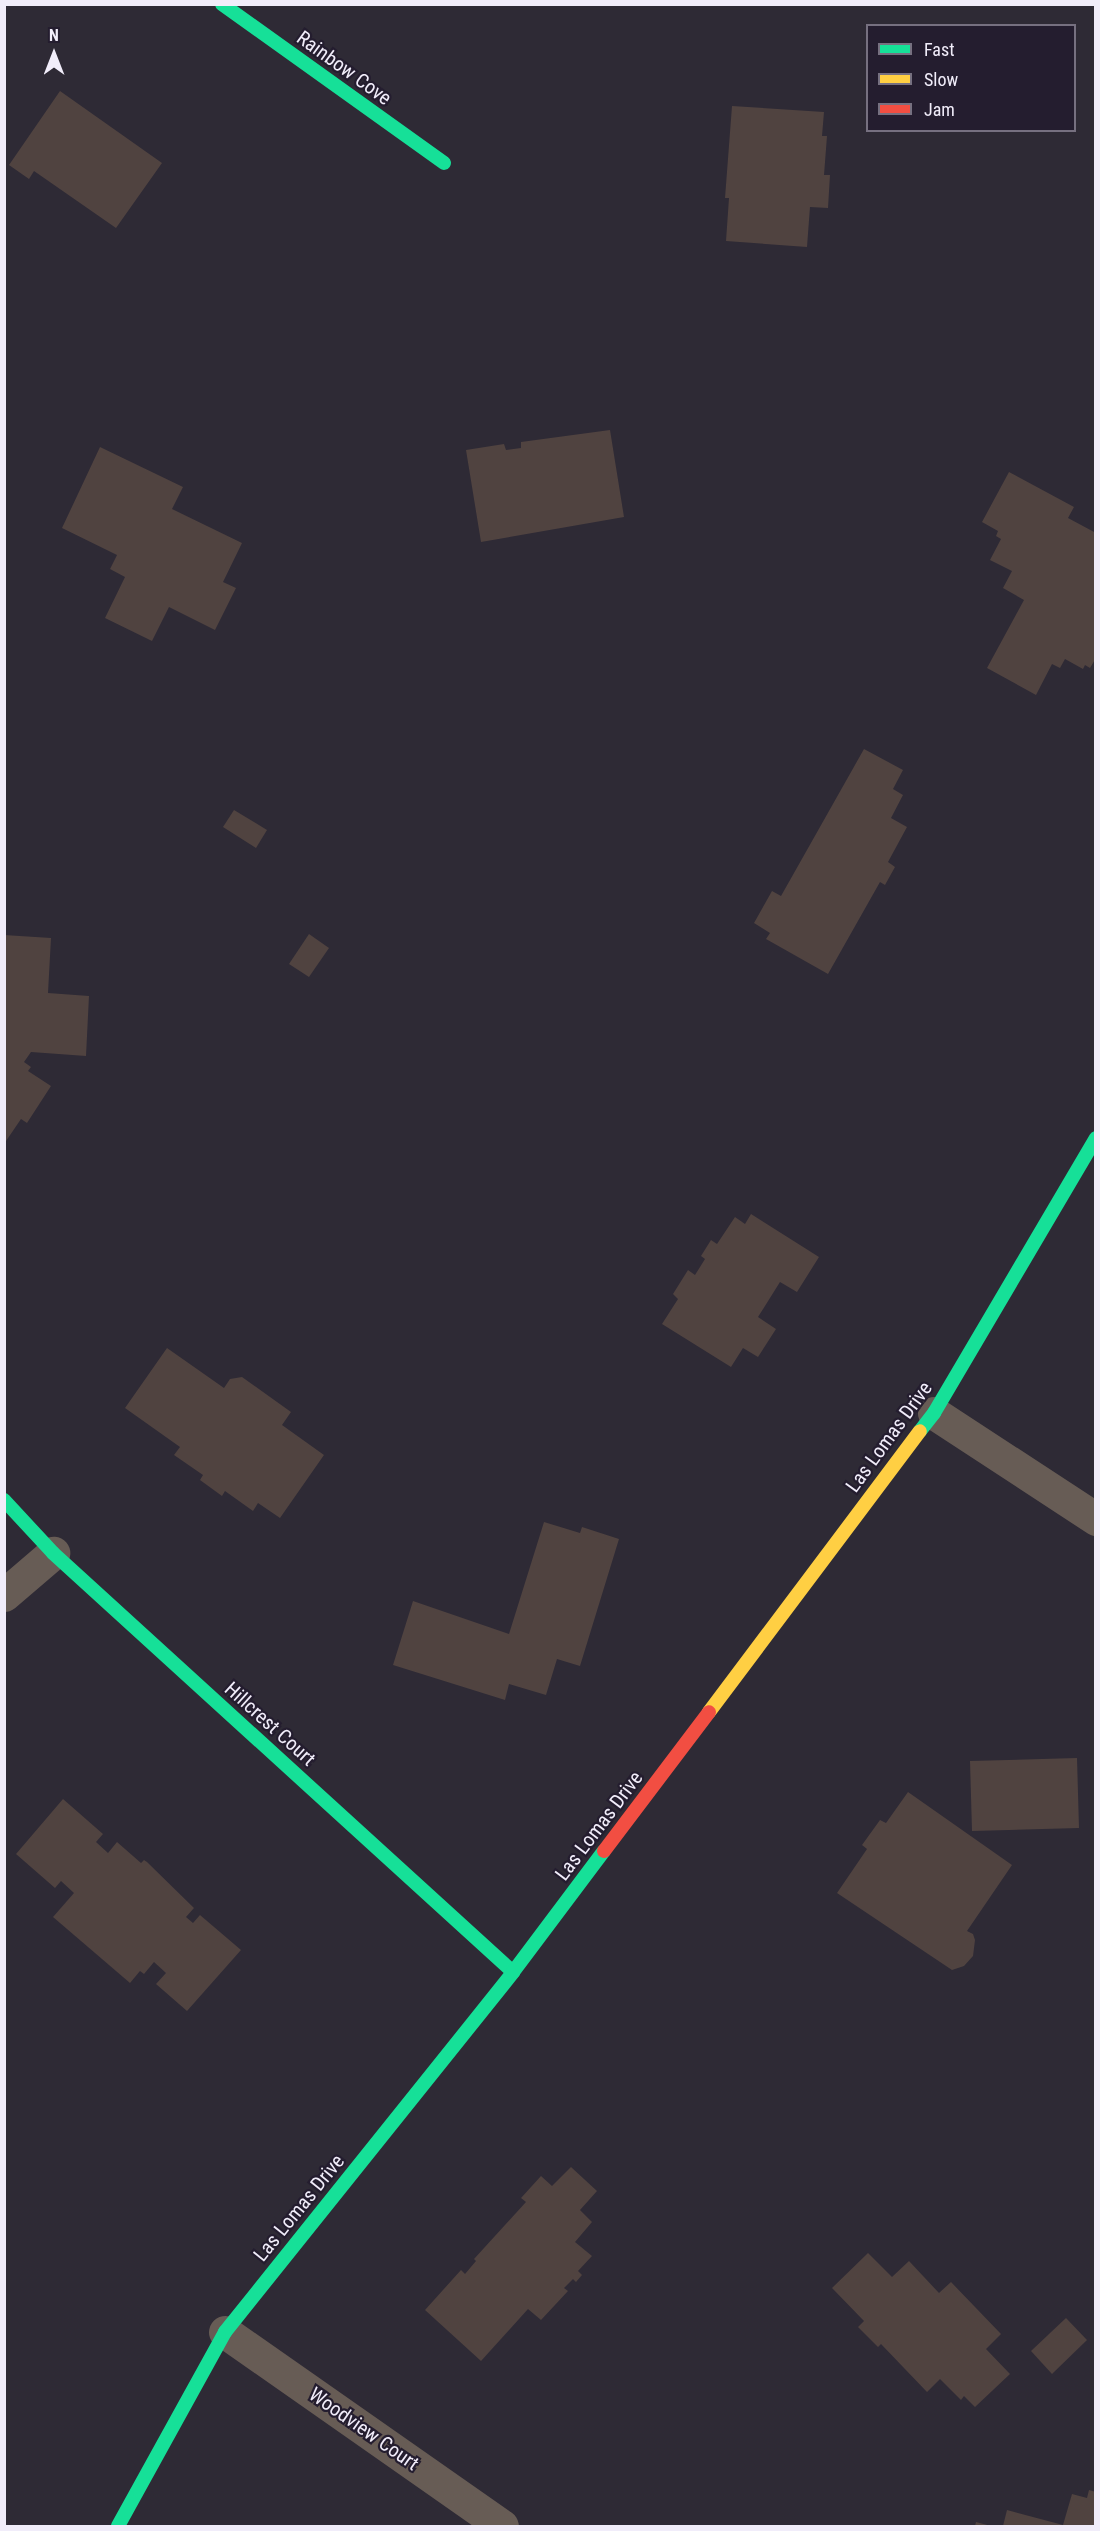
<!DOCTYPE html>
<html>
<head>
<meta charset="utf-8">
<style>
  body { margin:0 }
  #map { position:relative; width:1100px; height:2531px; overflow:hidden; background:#2e2a35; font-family:"Roboto Condensed",sans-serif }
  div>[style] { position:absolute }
  .building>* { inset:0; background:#504340 }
  .street>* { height:33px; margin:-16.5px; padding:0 16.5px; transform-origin:16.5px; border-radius:16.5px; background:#675c55 }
  .fast>* { height:14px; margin:-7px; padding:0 7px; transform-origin:7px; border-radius:7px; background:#16e098 }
  .slow>* { height:14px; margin:-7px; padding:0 7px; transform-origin:7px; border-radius:7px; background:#ffcf43 }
  .jam>* { height:14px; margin:-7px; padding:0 7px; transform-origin:7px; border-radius:7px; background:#f24e42 }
  span { translate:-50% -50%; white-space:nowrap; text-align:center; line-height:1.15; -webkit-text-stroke:4.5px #241d2f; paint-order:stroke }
  .street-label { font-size:20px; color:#f1edfa }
  .frame { position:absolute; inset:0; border:6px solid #f1edfa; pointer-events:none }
  .legend { position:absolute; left:866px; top:24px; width:210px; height:108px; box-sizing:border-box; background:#241d2f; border:2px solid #767080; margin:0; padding:8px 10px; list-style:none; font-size:18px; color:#f1edfa }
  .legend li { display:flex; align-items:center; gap:12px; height:30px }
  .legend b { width:30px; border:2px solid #767080 }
  .north { position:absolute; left:24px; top:24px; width:60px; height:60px; -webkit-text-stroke:4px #241d2f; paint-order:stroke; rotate:0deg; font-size:16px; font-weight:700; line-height:24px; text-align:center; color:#f1edfa }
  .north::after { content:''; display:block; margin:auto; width:21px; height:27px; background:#f1edfa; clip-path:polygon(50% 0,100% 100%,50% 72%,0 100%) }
</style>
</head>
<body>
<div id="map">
  <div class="building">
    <i style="clip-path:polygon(60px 91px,162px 163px,116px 228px,34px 171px,29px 179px,9px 165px)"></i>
    <i style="clip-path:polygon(732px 106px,824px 112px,822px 136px,827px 136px,824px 175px,830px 175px,828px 208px,810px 207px,807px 247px,726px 241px,729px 198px,725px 198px)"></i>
    <i style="clip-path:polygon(610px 430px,624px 517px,481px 542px,466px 450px,504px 444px,506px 450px,521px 448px,521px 442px)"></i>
    <i style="clip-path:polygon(100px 447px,183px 487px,172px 509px,242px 543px,223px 582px,236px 588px,215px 630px,169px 607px,152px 641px,105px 618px,125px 577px,110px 569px,117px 555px,62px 528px)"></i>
    <i style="clip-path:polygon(1009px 472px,1074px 507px,1068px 518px,1096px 533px,1096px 658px,1090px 668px,1085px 665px,1083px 669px,1065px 659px,1060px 668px,1052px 664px,1036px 695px,987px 668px,1024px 600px,1003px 588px,1012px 571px,990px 560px,1001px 539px,996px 536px,998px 531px,982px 522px)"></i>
    <i style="clip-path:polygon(864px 749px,903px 770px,893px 789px,903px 795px,891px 818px,907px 827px,888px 862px,895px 867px,885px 885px,880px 882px,828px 974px,766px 939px,770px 933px,754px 923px,772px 891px,781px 896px)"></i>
    <i style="clip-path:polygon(234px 810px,267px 830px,256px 848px,223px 827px)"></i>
    <i style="clip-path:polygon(309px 934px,329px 948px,309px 977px,289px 964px)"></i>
    <i style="clip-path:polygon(4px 935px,51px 938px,48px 993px,89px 996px,86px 1056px,31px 1052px,24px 1062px,31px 1067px,28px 1071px,51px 1086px,27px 1123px,21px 1119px,4px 1144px)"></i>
    <i style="clip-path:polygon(751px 1214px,819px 1257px,797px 1292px,780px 1282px,758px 1317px,776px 1329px,758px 1357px,743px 1348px,731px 1367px,662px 1324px,678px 1299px,673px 1294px,688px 1270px,695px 1275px,705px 1259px,701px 1256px,711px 1240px,717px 1244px,735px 1217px,745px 1224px)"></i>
    <i style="clip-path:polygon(167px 1348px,224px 1388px,230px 1379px,242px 1377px,291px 1412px,282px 1425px,324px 1455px,280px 1518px,258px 1503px,253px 1511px,225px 1491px,222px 1496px,200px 1480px,203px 1475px,174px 1455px,180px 1447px,125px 1408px)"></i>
    <i style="clip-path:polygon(544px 1522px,580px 1533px,582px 1527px,619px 1539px,580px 1666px,557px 1659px,546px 1695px,509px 1684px,505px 1700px,393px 1665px,413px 1601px,509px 1634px)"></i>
    <i style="clip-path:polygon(1077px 1758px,1079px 1828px,972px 1831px,970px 1761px)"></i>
    <i style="clip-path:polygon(908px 1792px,1012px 1865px,967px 1931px,973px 1934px,975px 1940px,973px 1956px,964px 1966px,952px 1970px,837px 1893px,867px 1849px,862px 1845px,880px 1820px,886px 1823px)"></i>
    <i style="clip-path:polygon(63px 1799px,103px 1834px,96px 1842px,108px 1853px,117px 1842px,141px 1863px,144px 1860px,147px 1862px,194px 1908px,186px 1917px,193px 1923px,200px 1915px,241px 1950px,187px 2011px,156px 1984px,166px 1973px,154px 1962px,144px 1974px,140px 1971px,130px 1983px,53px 1917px,74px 1893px,61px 1881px,55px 1888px,16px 1854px)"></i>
    <i style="clip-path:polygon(571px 2167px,597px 2191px,580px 2210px,592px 2222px,575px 2242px,592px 2256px,578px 2271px,582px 2275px,576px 2282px,573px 2279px,564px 2288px,568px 2291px,541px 2320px,528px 2309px,481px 2361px,425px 2310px,461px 2270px,465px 2274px,476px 2261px,474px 2259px,526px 2202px,521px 2198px,541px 2176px,552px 2186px)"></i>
    <i style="clip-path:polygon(868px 2253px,892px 2277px,909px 2261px,939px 2293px,951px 2282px,1001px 2334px,986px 2349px,1010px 2374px,975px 2407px,964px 2396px,961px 2400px,940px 2379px,927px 2392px,881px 2344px,878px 2347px,858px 2327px,864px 2321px,832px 2288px)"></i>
    <i style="clip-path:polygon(1066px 2318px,1087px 2340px,1052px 2374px,1031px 2351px)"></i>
    <i style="clip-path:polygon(1089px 2490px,1096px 2492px,1096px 2526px,1003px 2526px,1007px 2510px,1063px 2525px,1072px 2494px,1087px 2498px)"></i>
    <i style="clip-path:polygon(976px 2522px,991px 2526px,975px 2526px)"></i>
  </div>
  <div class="street">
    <i style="left:934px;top:1413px;width:194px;rotate:33.2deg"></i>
    <i style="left:4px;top:1595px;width:65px;rotate:-40.6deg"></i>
    <i style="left:225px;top:2332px;width:338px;rotate:35deg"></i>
  </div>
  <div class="fast">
    <i style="left:222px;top:4px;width:273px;rotate:35.6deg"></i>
    <i style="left:920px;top:1431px;width:23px;rotate:-52deg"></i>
    <i style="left:934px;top:1413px;width:319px;rotate:-59.5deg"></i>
    <i style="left:4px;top:1500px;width:72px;rotate:47.2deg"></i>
    <i style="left:53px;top:1553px;width:622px;rotate:42.33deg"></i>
    <i style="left:118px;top:2526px;width:222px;rotate:-61.1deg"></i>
    <i style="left:225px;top:2332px;width:461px;rotate:-51.3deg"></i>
    <i style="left:513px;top:1972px;width:151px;rotate:-53.1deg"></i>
  </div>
  <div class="slow">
    <i style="left:709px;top:1712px;width:351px;rotate:-53.1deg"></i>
  </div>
  <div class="jam">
    <i style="left:604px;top:1851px;width:174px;rotate:-52.9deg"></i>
  </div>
  <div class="street-label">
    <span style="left:344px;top:68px;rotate:36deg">Rainbow Cove</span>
    <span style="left:889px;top:1437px;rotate:-54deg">Las Lomas Drive</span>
    <span style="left:270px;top:1724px;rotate:42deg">Hillcrest Court</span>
    <span style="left:599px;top:1826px;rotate:-53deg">Las Lomas Drive</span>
    <span style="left:299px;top:2208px;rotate:-51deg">Las Lomas Drive</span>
    <span style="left:364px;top:2429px;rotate:35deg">Woodview Court</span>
  </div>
  <div class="frame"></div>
  <ul class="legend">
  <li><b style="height:8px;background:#16e098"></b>Fast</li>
  <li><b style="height:8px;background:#ffcf43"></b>Slow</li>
  <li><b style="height:8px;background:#f24e42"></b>Jam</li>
  </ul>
  <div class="north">N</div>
</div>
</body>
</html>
